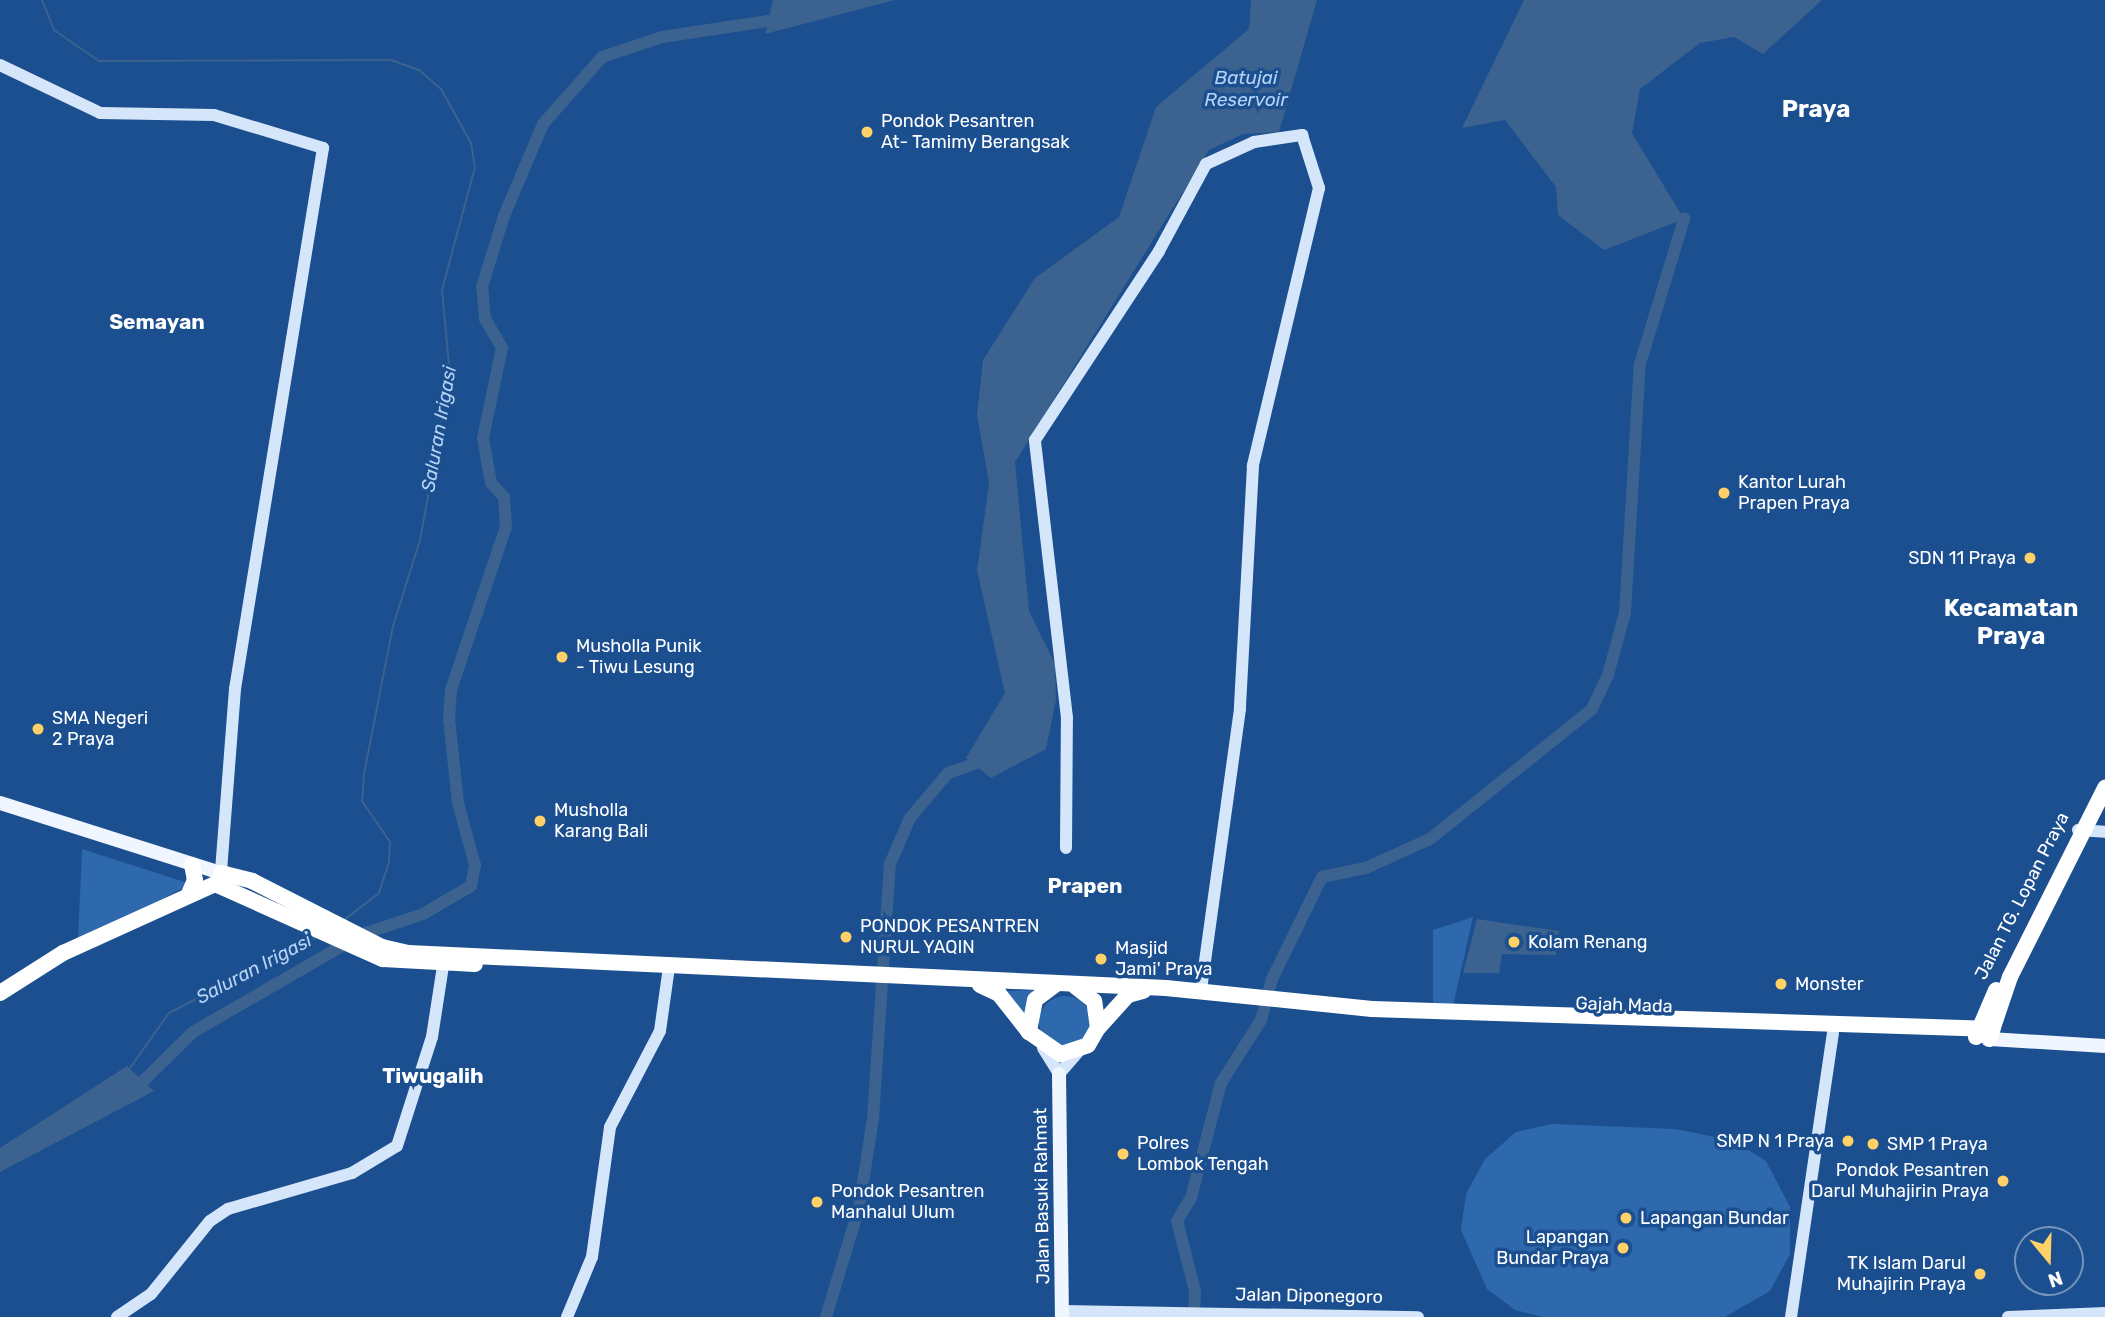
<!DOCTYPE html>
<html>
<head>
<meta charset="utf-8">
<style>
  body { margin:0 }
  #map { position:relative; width:2105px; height:1317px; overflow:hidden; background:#1b4f8f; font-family:Rubik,sans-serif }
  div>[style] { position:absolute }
  .green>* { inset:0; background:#2e69ad }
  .round { border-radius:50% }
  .water>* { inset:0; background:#3c6290 }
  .stream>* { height:2px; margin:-1px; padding:0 1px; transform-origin:1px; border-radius:1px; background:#3c6290 }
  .river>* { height:12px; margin:-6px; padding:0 6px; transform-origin:6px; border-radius:6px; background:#3c6290 }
  .secondary>* { height:12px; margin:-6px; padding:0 6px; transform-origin:6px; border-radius:6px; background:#d6e6fa }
  .primary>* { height:14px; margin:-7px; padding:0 7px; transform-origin:7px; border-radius:7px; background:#f0f6ff }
  .highway>* { height:16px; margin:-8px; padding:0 8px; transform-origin:8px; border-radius:8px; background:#fff }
  .dots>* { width:19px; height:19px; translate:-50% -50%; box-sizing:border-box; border:4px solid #1b4f8f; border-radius:50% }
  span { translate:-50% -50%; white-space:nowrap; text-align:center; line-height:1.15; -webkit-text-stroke:7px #1b4f8f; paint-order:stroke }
  .poi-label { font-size:18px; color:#fff }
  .left { translate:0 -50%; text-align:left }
  .right { translate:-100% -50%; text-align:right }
  .street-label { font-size:18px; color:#fff }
  .water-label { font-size:19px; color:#b5d3f5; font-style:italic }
  .quarter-label { font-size:21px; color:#fff; font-weight:700 }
  .district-label { font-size:24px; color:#fff; font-weight:700 }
  .north { position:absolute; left:2014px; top:1226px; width:70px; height:70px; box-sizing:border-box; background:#1b4f8f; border:2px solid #7695bc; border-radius:50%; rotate:161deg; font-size:19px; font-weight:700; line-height:28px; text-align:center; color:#fff }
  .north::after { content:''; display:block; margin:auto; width:24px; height:32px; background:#ffd166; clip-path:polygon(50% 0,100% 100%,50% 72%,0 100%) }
</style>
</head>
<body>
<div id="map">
  <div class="green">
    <i style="clip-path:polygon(82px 849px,191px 884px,78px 942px)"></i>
    <i style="clip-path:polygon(1473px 917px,1453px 1006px,1433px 1005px,1433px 930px)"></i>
    <i style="clip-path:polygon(1040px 990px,1025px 1017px,1006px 991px)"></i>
    <i class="round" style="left:1039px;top:996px;width:52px;height:52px"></i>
    <i style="clip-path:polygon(1552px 1124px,1676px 1129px,1734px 1141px,1766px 1161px,1790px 1207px,1790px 1254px,1770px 1291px,1725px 1317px,1542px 1317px,1515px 1310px,1487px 1289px,1461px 1230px,1466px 1194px,1485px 1159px,1516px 1132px)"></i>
  </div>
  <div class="water">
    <i style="clip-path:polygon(773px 0,895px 0,765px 34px)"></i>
    <i style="clip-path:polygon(1251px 0,1317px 0,1279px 132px,1243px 134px,1209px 150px,1015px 462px,1029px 611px,1055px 664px,1056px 700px,1046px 749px,991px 778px,966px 758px,1005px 693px,977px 571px,989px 483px,977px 415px,983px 360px,1035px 278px,1119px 217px,1156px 107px,1249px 29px)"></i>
    <i style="clip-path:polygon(1524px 0,1822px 0,1763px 54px,1734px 37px,1700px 43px,1640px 89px,1632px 133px,1684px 219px,1604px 250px,1558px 215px,1556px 187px,1505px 120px,1462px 128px)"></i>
    <i style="clip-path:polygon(1477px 919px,1559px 931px,1556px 955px,1502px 954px,1499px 973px,1463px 973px)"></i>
    <i style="clip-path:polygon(127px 1066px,154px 1091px,0 1172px,0 1148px)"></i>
  </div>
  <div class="stream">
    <i style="left:42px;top:0;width:32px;rotate:68deg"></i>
    <i style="left:54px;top:30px;width:55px;rotate:34.6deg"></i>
    <i style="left:99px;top:61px;width:292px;rotate:-0.2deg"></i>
    <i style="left:391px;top:60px;width:30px;rotate:20deg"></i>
    <i style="left:419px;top:70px;width:29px;rotate:41deg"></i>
    <i style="left:441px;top:89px;width:62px;rotate:60.9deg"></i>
    <i style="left:471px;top:143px;width:24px;rotate:81deg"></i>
    <i style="left:475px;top:167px;width:127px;rotate:105deg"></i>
    <i style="left:442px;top:290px;width:84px;rotate:84.6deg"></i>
    <i style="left:450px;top:374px;width:169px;rotate:100.2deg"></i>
    <i style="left:420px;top:540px;width:90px;rotate:107.4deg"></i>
    <i style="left:393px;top:626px;width:151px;rotate:101.1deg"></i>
    <i style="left:364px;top:774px;width:27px;rotate:94deg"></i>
    <i style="left:362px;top:801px;width:50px;rotate:55.7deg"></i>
    <i style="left:390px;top:842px;width:20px;rotate:93deg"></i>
    <i style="left:389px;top:862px;width:33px;rotate:108deg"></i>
    <i style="left:379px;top:893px;width:44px;rotate:142.4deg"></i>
    <i style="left:130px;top:1068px;width:67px;rotate:-54.7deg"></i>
    <i style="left:169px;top:1013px;width:164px;rotate:-27.2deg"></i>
  </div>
  <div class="river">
    <i style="left:133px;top:1091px;width:84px;rotate:-44.5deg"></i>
    <i style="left:193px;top:1032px;width:196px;rotate:-30deg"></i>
    <i style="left:363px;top:934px;width:63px;rotate:-18.4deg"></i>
    <i style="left:423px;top:914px;width:56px;rotate:-30.3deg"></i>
    <i style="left:471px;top:886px;width:21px;rotate:-79deg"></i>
    <i style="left:475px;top:865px;width:64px;rotate:-105.3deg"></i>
    <i style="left:458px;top:803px;width:84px;rotate:-96.1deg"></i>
    <i style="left:449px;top:719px;width:29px;rotate:-86deg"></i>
    <i style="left:451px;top:690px;width:172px;rotate:-71.4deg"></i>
    <i style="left:506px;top:527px;width:30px;rotate:-94deg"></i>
    <i style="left:504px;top:497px;width:19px;rotate:-133deg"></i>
    <i style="left:491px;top:483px;width:46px;rotate:-100.1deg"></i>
    <i style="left:483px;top:438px;width:92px;rotate:-78.1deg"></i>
    <i style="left:502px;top:348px;width:34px;rotate:-120deg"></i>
    <i style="left:485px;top:319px;width:32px;rotate:-95deg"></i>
    <i style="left:482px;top:287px;width:74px;rotate:-72.8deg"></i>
    <i style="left:504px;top:216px;width:100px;rotate:-67deg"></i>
    <i style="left:543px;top:124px;width:89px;rotate:-48.6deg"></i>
    <i style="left:602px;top:57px;width:63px;rotate:-18.4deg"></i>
    <i style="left:662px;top:37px;width:107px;rotate:-8.6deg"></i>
    <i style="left:826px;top:1317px;width:114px;rotate:-73.2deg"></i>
    <i style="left:859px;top:1208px;width:90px;rotate:-81.1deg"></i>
    <i style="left:873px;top:1119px;width:256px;rotate:-86.2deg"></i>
    <i style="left:890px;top:864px;width:50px;rotate:-66.5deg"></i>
    <i style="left:910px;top:818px;width:59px;rotate:-49.8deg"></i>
    <i style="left:948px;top:773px;width:28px;rotate:-19deg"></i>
    <i style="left:1194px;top:1317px;width:26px;rotate:-88deg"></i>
    <i style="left:1195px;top:1291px;width:72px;rotate:-104.4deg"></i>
    <i style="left:1177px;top:1221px;width:27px;rotate:-59deg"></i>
    <i style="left:1191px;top:1198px;width:119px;rotate:-75.4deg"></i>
    <i style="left:1221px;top:1083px;width:75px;rotate:-57.6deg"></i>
    <i style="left:1261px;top:1020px;width:42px;rotate:-75deg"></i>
    <i style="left:1272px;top:979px;width:114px;rotate:-63.9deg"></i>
    <i style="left:1322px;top:877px;width:45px;rotate:-11.6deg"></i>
    <i style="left:1366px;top:868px;width:70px;rotate:-24.4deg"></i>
    <i style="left:1430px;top:839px;width:208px;rotate:-38.7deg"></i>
    <i style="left:1592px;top:709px;width:38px;rotate:-65deg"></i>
    <i style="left:1608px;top:675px;width:64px;rotate:-74.7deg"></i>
    <i style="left:1625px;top:613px;width:249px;rotate:-86.6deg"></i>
    <i style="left:1640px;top:364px;width:152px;rotate:-73.1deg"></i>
  </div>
  <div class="secondary">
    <i style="left:0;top:65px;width:111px;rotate:25.6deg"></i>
    <i style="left:100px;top:113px;width:114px;rotate:1deg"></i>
    <i style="left:214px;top:115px;width:114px;rotate:16.8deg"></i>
    <i style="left:323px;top:148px;width:548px;rotate:99.24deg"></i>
    <i style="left:235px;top:689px;width:185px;rotate:94.4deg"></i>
    <i style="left:2078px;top:830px;width:27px;rotate:4deg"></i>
    <i style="left:1066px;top:848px;width:130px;rotate:-89.6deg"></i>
    <i style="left:1067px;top:718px;width:280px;rotate:-96.6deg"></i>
    <i style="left:1035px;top:440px;width:226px;rotate:-56.7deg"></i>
    <i style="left:1159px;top:251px;width:99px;rotate:-61.6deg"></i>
    <i style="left:1206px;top:164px;width:53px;rotate:-24.6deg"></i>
    <i style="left:1254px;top:142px;width:49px;rotate:-8.3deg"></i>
    <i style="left:1302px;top:135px;width:56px;rotate:72.2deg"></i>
    <i style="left:1319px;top:188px;width:286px;rotate:103.4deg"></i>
    <i style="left:1253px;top:466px;width:243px;rotate:93.1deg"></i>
    <i style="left:1240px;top:709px;width:285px;rotate:97.9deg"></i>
    <i style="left:1043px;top:1048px;width:31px;rotate:58deg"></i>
    <i style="left:1059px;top:1074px;width:30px;rotate:-49deg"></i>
    <i style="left:1063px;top:1311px;width:355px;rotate:1deg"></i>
    <i style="left:117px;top:1317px;width:41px;rotate:-34.1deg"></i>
    <i style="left:151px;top:1294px;width:94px;rotate:-51.1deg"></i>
    <i style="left:210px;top:1221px;width:22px;rotate:-34deg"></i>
    <i style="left:228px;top:1209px;width:129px;rotate:-16.2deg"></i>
    <i style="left:352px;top:1173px;width:52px;rotate:-31deg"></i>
    <i style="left:397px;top:1146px;width:114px;rotate:-72.2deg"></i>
    <i style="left:432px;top:1037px;width:72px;rotate:-81.2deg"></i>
    <i style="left:567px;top:1317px;width:65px;rotate:-67.4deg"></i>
    <i style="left:592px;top:1257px;width:131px;rotate:-82.1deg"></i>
    <i style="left:610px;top:1127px;width:108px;rotate:-62.5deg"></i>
    <i style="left:660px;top:1031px;width:65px;rotate:-82deg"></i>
    <i style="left:1791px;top:1317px;width:287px;rotate:-81.6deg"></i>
    <i style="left:2008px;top:1317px;width:97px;rotate:-2.4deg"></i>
  </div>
  <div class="primary">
    <i style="left:0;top:803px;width:232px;rotate:17.6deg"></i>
    <i style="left:1990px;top:1039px;width:115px;rotate:3.5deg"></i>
    <i style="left:1059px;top:1074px;width:243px;rotate:89.3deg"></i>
  </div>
  <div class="highway">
    <i style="left:221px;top:873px;width:32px;rotate:14deg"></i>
    <i style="left:252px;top:881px;width:146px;rotate:26.9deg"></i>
    <i style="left:382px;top:947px;width:27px;rotate:13deg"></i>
    <i style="left:408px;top:953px;width:759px;rotate:2.64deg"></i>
    <i style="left:1166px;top:988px;width:207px;rotate:5.8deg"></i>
    <i style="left:1372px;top:1009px;width:621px;rotate:1.84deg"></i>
    <i style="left:189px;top:894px;width:15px;rotate:-67deg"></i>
    <i style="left:195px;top:880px;width:15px;rotate:-101deg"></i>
    <i style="left:1056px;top:984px;width:26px;rotate:143deg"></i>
    <i style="left:1035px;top:1000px;width:33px;rotate:101deg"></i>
    <i style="left:1029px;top:1032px;width:39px;rotate:35deg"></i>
    <i style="left:1061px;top:1054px;width:28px;rotate:-18deg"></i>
    <i style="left:1088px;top:1045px;width:20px;rotate:-60deg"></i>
    <i style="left:1098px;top:1028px;width:27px;rotate:-98deg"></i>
    <i style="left:1094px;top:1001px;width:24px;rotate:-142deg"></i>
    <i style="left:980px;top:985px;width:21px;rotate:25deg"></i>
    <i style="left:999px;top:994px;width:48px;rotate:51.7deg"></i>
    <i style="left:0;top:993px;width:75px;rotate:-32.4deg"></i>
    <i style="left:63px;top:953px;width:167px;rotate:-24.4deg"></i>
    <i style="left:215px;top:884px;width:184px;rotate:24.1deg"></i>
    <i style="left:383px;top:959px;width:92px;rotate:3.1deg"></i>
    <i style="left:1098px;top:1028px;width:45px;rotate:-47.7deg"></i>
    <i style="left:1128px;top:995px;width:16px;rotate:-15deg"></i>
    <i style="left:1976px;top:1037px;width:51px;rotate:-66.9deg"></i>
    <i style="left:1989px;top:1039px;width:65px;rotate:-71.3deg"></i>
    <i style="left:2010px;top:977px;width:212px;rotate:-63.3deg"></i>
  </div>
  <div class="dots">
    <i style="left:867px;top:132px;background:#ffd166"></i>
    <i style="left:1724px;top:493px;background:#ffd166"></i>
    <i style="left:2030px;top:558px;background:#ffd166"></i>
    <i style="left:562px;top:657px;background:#ffd166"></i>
    <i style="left:38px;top:729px;background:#ffd166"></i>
    <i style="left:540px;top:821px;background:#ffd166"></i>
    <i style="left:846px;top:937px;background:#ffd166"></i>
    <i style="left:1514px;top:942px;background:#ffd166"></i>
    <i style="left:1101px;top:959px;background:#ffd166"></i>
    <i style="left:1781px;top:984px;background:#ffd166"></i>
    <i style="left:1848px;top:1141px;background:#ffd166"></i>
    <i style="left:1873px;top:1144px;background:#ffd166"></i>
    <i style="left:1123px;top:1154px;background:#ffd166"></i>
    <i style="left:2003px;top:1181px;background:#ffd166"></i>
    <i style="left:817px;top:1202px;background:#ffd166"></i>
    <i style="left:1626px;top:1218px;background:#ffd166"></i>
    <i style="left:1623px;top:1248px;background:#ffd166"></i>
    <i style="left:1980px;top:1274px;background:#ffd166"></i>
  </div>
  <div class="poi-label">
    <span class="left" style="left:881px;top:132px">Pondok Pesantren<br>At- Tamimy Berangsak</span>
    <span class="left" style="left:1738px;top:493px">Kantor Lurah<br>Prapen Praya</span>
    <span class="right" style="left:2016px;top:558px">SDN 11 Praya</span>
    <span class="left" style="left:576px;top:657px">Musholla Punik<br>- Tiwu Lesung</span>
    <span class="left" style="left:52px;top:729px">SMA Negeri<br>2 Praya</span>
    <span class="left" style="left:554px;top:821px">Musholla<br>Karang Bali</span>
    <span class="left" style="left:860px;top:937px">PONDOK PESANTREN<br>NURUL YAQIN</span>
    <span class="left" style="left:1528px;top:942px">Kolam Renang</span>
    <span class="left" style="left:1115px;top:959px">Masjid<br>Jami' Praya</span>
    <span class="left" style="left:1795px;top:984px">Monster</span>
    <span class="right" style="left:1834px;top:1141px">SMP N 1 Praya</span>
    <span class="left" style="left:1137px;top:1154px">Polres<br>Lombok Tengah</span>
    <span class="left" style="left:1887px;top:1144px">SMP 1 Praya</span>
    <span class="right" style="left:1989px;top:1181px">Pondok Pesantren<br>Darul Muhajirin Praya</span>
    <span class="left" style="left:831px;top:1202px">Pondok Pesantren<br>Manhalul Ulum</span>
    <span class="left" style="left:1640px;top:1218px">Lapangan Bundar</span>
    <span class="right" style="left:1609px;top:1248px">Lapangan<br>Bundar Praya</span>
    <span class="right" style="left:1966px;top:1274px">TK Islam Darul<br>Muhajirin Praya</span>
  </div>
  <div class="street-label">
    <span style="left:2022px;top:896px;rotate:-63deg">Jalan TG. Lopan Praya</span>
    <span style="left:1624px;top:1005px;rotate:2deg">Gajah Mada</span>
    <span style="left:1042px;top:1196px;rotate:-91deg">Jalan Basuki Rahmat</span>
    <span style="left:1309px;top:1296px;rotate:1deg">Jalan Diponegoro</span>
  </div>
  <div class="water-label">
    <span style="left:1246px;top:89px">Batujai<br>Reservoir</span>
    <span style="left:439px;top:429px;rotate:-80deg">Saluran Irigasi</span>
    <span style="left:254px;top:969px;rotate:-28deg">Saluran Irigasi</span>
  </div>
  <div class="quarter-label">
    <span style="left:157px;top:322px">Semayan</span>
    <span style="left:1085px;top:886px">Prapen</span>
    <span style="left:433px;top:1076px">Tiwugalih</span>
  </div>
  <div class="district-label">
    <span style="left:1816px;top:110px">Praya</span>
    <span style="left:2011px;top:623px">Kecamatan<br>Praya</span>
  </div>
  <div class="north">N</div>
</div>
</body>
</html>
